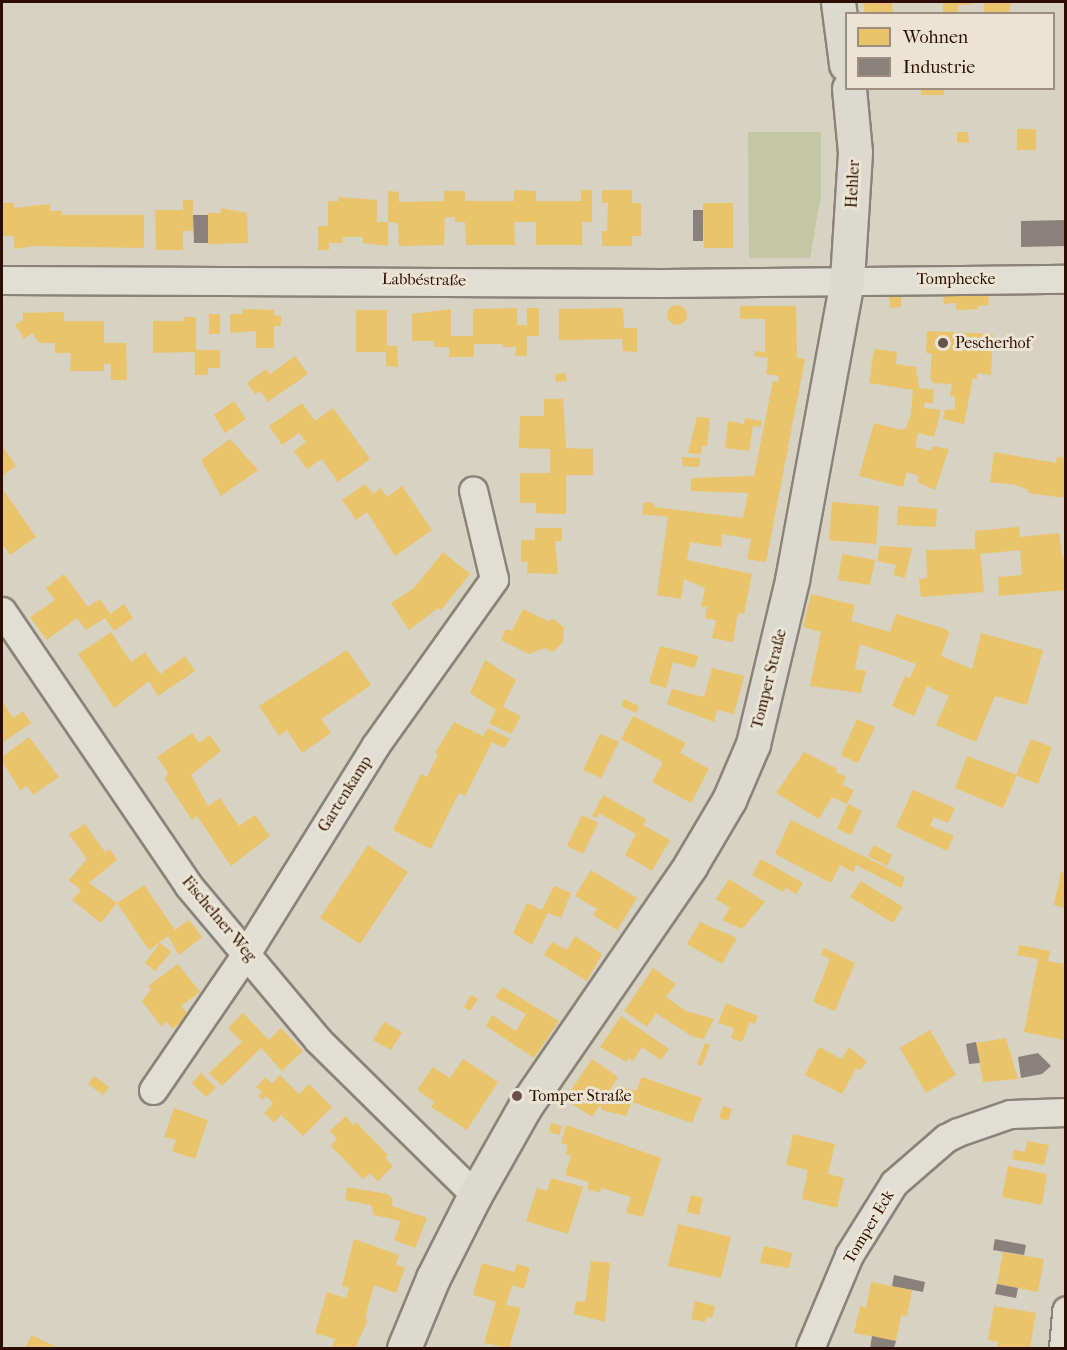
<!DOCTYPE html>
<html>
<head>
<meta charset="utf-8">
<style>
  body { margin:0 }
  #map { position:relative; width:1067px; height:1350px; overflow:hidden; background:#d7d2c2; font-family:"IM FELL French Canon",serif }
  div>[style] { position:absolute }
  .green>* { inset:0; background:#c3c7a6 }
  .homes>* { inset:0; background:#e9c46a }
  .round { border-radius:50% }
  .industry>* { inset:0; background:#8a817c }
  .roads { filter:drop-shadow(2px 0 #8b8379) drop-shadow(-2px 0 #8b8379) drop-shadow(0 2px #8b8379) drop-shadow(0 -2px #8b8379) }
  .minor>* { height:27px; margin:-13.5px; padding:0 13.5px; transform-origin:13.5px; border-radius:13.5px; background:#e1ded6 }
  .major>* { height:33px; margin:-16.5px; padding:0 16.5px; transform-origin:16.5px; border-radius:16.5px; background:#dcd9d0 }
  .dots>* { width:16px; height:16px; translate:-50% -50%; box-sizing:border-box; border:3px solid #ebe4d2; border-radius:50% }
  span { translate:-50% -50%; white-space:nowrap; text-align:center; line-height:1.15; -webkit-text-stroke:6px #ebe4d2; paint-order:stroke }
  .street-label { font-size:16px; color:#2d0d02 }
  .poi-label { font-size:16px; color:#2d0d02 }
  .left { translate:0 -50%; text-align:left }
  .frame { position:absolute; inset:0; border:3px solid #2d0d02; pointer-events:none }
  .legend { position:absolute; left:845px; top:12px; width:210px; height:78px; box-sizing:border-box; background:#ebe4d2; border:2px solid #9f8e7f; margin:0; padding:8px 10px; list-style:none; font-size:18px; color:#2d0d02 }
  .legend li { display:flex; align-items:center; gap:12px; height:30px }
  .legend b { width:30px; border:2px solid #9f8e7f }
</style>
</head>
<body>
<div id="map">
  <div class="green">
    <i style="clip-path:polygon(748px 132px,821px 132px,821px 195px,810px 258px,749px 258px)"></i>
  </div>
  <div class="homes">
    <i style="clip-path:polygon(863px 2px,892px 2px,893px 14px,865px 14px)"></i>
    <i style="clip-path:polygon(943px 2px,973px 2px,973px 4px,958px 5px,958px 14px,943px 14px)"></i>
    <i style="clip-path:polygon(984px 2px,1011px 2px,1009px 14px,984px 14px)"></i>
    <i style="clip-path:polygon(921px 88px,944px 88px,944px 95px,921px 95px)"></i>
    <i style="clip-path:polygon(1017px 129px,1036px 129px,1036px 150px,1017px 150px)"></i>
    <i style="clip-path:polygon(957px 132px,968px 132px,969px 142px,957px 143px)"></i>
    <i style="clip-path:polygon(514px 190px,536px 191px,536px 201px,581px 201px,581px 190px,592px 190px,592px 222px,582px 222px,582px 245px,536px 245px,536px 222px,514px 222px,515px 245px,466px 245px,465px 222px,455px 222px,455px 217px,445px 217px,444px 245px,399px 246px,398px 223px,388px 222px,388px 191px,399px 192px,399px 202px,444px 201px,444px 191px,465px 191px,465px 201px,514px 201px)"></i>
    <i style="clip-path:polygon(602px 190px,632px 190px,632px 203px,641px 203px,641px 236px,632px 236px,632px 246px,602px 246px,602px 231px,607px 231px,608px 203px,602px 203px)"></i>
    <i style="clip-path:polygon(339px 197px,377px 200px,377px 222px,388px 222px,388px 246px,363px 243px,363px 237px,343px 237px,343px 243px,329px 243px,329px 250px,318px 250px,318px 226px,328px 226px,328px 201px,338px 201px)"></i>
    <i style="clip-path:polygon(183px 200px,193px 200px,193px 231px,183px 231px,183px 250px,156px 250px,155px 210px,183px 210px)"></i>
    <i style="clip-path:polygon(2px 203px,14px 203px,14px 208px,50px 204px,50px 211px,62px 211px,62px 215px,144px 215px,144px 248px,34px 246px,14px 249px,14px 236px,3px 236px)"></i>
    <i style="clip-path:polygon(703px 203px,733px 203px,733px 248px,704px 248px)"></i>
    <i style="clip-path:polygon(221px 208px,247px 213px,248px 243px,208px 244px,207px 213px,221px 213px)"></i>
    <i style="clip-path:polygon(988px 292px,989px 305px,978px 306px,978px 309px,956px 310px,956px 303px,944px 304px,943px 294px)"></i>
    <i style="clip-path:polygon(901px 296px,901px 307px,890px 308px,889px 297px)"></i>
    <i class="round" style="left:667px;top:305px;width:20px;height:20px"></i>
    <i style="clip-path:polygon(740px 306px,796px 306px,797px 358px,805px 359px,766px 562px,747px 559px,751px 539px,722px 534px,721px 547px,690px 542px,687px 560px,752px 574px,744px 614px,738px 613px,733px 642px,712px 638px,716px 620px,705px 618px,707px 607px,701px 607px,705px 588px,684px 579px,681px 599px,657px 595px,668px 517px,642px 514px,644px 502px,654px 503px,654px 507px,743px 518px,748px 493px,691px 491px,691px 478px,754px 476px,773px 381px,778px 382px,779px 376px,766px 374px,768px 358px,754px 356px,755px 351px,765px 352px,765px 319px,740px 319px)"></i>
    <i style="clip-path:polygon(517px 308px,517px 325px,527px 325px,527px 308px,539px 308px,539px 336px,527px 336px,527px 356px,515px 356px,516px 347px,503px 347px,503px 344px,474px 344px,474px 357px,449px 357px,449px 347px,434px 347px,434px 341px,412px 341px,412px 314px,451px 309px,451px 336px,473px 336px,473px 309px)"></i>
    <i style="clip-path:polygon(623px 308px,624px 328px,637px 328px,637px 352px,623px 351px,622px 339px,559px 340px,559px 309px)"></i>
    <i style="clip-path:polygon(243px 309px,274px 310px,274px 315px,281px 316px,281px 326px,274px 326px,274px 348px,256px 348px,256px 331px,230px 333px,230px 314px,242px 314px)"></i>
    <i style="clip-path:polygon(356px 310px,387px 310px,387px 346px,397px 346px,398px 367px,386px 366px,386px 352px,356px 352px)"></i>
    <i style="clip-path:polygon(64px 312px,64px 321px,104px 321px,104px 343px,126px 343px,127px 380px,111px 380px,111px 364px,104px 364px,104px 371px,70px 371px,71px 353px,55px 353px,55px 343px,39px 343px,32px 333px,24px 339px,15px 325px,23px 320px,23px 313px)"></i>
    <i style="clip-path:polygon(209px 314px,220px 314px,220px 334px,209px 334px)"></i>
    <i style="clip-path:polygon(184px 317px,196px 317px,196px 350px,220px 350px,220px 368px,208px 368px,208px 375px,195px 375px,195px 352px,153px 353px,153px 321px,184px 321px)"></i>
    <i style="clip-path:polygon(927px 331px,993px 334px,991px 375px,977px 373px,977px 379px,973px 378px,964px 424px,943px 419px,945px 410px,955px 409px,955px 397px,950px 396px,952px 384px,933px 383px,930px 378px,932px 353px,926px 353px)"></i>
    <i style="clip-path:polygon(874px 349px,897px 352px,896px 364px,916px 367px,919px 388px,934px 390px,933px 404px,925px 402px,924px 408px,941px 410px,934px 437px,918px 433px,915px 447px,931px 451px,932px 446px,949px 449px,935px 490px,917px 482px,919px 476px,907px 472px,903px 487px,859px 476px,874px 423px,902px 430px,906px 428px,911px 414px,913px 390px,869px 383px)"></i>
    <i style="clip-path:polygon(295px 356px,308px 374px,268px 402px,260px 391px,255px 394px,247px 383px,266px 369px,270px 374px)"></i>
    <i style="clip-path:polygon(566px 373px,567px 381px,556px 382px,555px 374px)"></i>
    <i style="clip-path:polygon(544px 399px,563px 399px,566px 448px,593px 449px,593px 475px,566px 475px,566px 514px,536px 513px,536px 503px,520px 503px,520px 473px,550px 473px,550px 449px,519px 448px,520px 416px,544px 416px)"></i>
    <i style="clip-path:polygon(234px 401px,246px 419px,225px 433px,214px 415px)"></i>
    <i style="clip-path:polygon(302px 403px,315px 421px,333px 408px,370px 459px,338px 482px,322px 459px,307px 469px,294px 451px,306px 442px,299px 433px,282px 445px,269px 426px)"></i>
    <i style="clip-path:polygon(697px 417px,710px 418px,707px 446px,702px 446px,701px 454px,688px 453px)"></i>
    <i style="clip-path:polygon(745px 418px,762px 421px,761px 427px,753px 426px,749px 451px,725px 448px,728px 421px,744px 424px)"></i>
    <i style="clip-path:polygon(230px 439px,258px 470px,221px 496px,201px 460px)"></i>
    <i style="clip-path:polygon(3px 447px,16px 466px,2px 476px,2px 449px)"></i>
    <i style="clip-path:polygon(994px 452px,1056px 463px,1057px 457px,1065px 458px,1065px 498px,1028px 493px,1028px 490px,1016px 485px,990px 482px)"></i>
    <i style="clip-path:polygon(682px 457px,700px 458px,699px 467px,682px 466px)"></i>
    <i style="clip-path:polygon(365px 484px,373px 494px,381px 488px,387px 497px,402px 486px,432px 530px,395px 556px,367px 512px,356px 520px,342px 500px)"></i>
    <i style="clip-path:polygon(2px 488px,36px 537px,10px 555px,2px 543px)"></i>
    <i style="clip-path:polygon(832px 502px,879px 506px,876px 544px,829px 540px)"></i>
    <i style="clip-path:polygon(898px 506px,937px 509px,936px 527px,897px 525px)"></i>
    <i style="clip-path:polygon(1019px 527px,1020px 537px,1059px 533px,1062px 557px,1065px 557px,1065px 590px,999px 596px,998px 577px,1022px 575px,1020px 550px,980px 554px,984px 592px,921px 597px,919px 579px,927px 578px,926px 550px,975px 549px,975px 531px)"></i>
    <i style="clip-path:polygon(535px 528px,562px 528px,562px 541px,555px 541px,558px 574px,527px 573px,528px 562px,521px 562px,521px 540px,535px 540px)"></i>
    <i style="clip-path:polygon(880px 546px,912px 548px,905px 578px,893px 575px,896px 565px,877px 561px)"></i>
    <i style="clip-path:polygon(443px 552px,470px 574px,441px 610px,438px 608px,409px 630px,391px 603px,414px 588px)"></i>
    <i style="clip-path:polygon(842px 554px,875px 560px,870px 585px,838px 580px)"></i>
    <i style="clip-path:polygon(64px 574px,88px 607px,100px 599px,110px 614px,124px 604px,133px 618px,114px 631px,105px 618px,86px 630px,77px 618px,47px 640px,30px 617px,55px 600px,46px 588px)"></i>
    <i style="clip-path:polygon(811px 594px,855px 605px,851px 621px,890px 632px,896px 614px,946px 629px,949px 633px,941px 656px,972px 669px,981px 633px,1043px 650px,1027px 705px,995px 696px,976px 742px,936px 725px,949px 696px,927px 686px,914px 716px,892px 706px,905px 676px,910px 678px,916px 664px,860px 644px,855px 669px,866px 671px,861px 693px,810px 686px,821px 632px,803px 627px)"></i>
    <i style="clip-path:polygon(523px 609px,548px 621px,554px 619px,564px 628px,563px 642px,553px 652px,545px 648px,529px 654px,501px 640px,506px 629px,512px 631px)"></i>
    <i style="clip-path:polygon(111px 632px,131px 662px,145px 652px,160px 674px,185px 656px,195px 671px,158px 696px,149px 681px,114px 708px,78px 654px)"></i>
    <i style="clip-path:polygon(660px 646px,699px 656px,694px 668px,673px 662px,666px 688px,649px 683px)"></i>
    <i style="clip-path:polygon(347px 650px,371px 685px,321px 719px,331px 733px,302px 753px,287px 730px,279px 736px,259px 706px)"></i>
    <i style="clip-path:polygon(485px 660px,516px 680px,503px 707px,521px 716px,511px 734px,489px 723px,496px 710px,470px 693px)"></i>
    <i style="clip-path:polygon(712px 668px,744px 676px,734px 714px,717px 710px,714px 722px,667px 704px,672px 689px,704px 697px)"></i>
    <i style="clip-path:polygon(624px 699px,639px 706px,636px 713px,621px 706px)"></i>
    <i style="clip-path:polygon(2px 701px,13px 718px,23px 711px,31px 723px,2px 743px)"></i>
    <i style="clip-path:polygon(633px 716px,686px 743px,680px 753px,709px 769px,691px 803px,652px 782px,663px 762px,621px 739px)"></i>
    <i style="clip-path:polygon(857px 719px,875px 727px,858px 763px,841px 755px)"></i>
    <i style="clip-path:polygon(454px 722px,483px 736px,488px 728px,510px 739px,504px 748px,492px 742px,465px 796px,459px 793px,431px 849px,393px 830px,421px 774px,427px 777px,438px 754px,435px 753px)"></i>
    <i style="clip-path:polygon(192px 733px,199px 743px,210px 735px,221px 751px,191px 775px,208px 806px,220px 798px,239px 826px,255px 815px,270px 836px,231px 866px,197px 816px,192px 820px,165px 779px,168px 773px,157px 757px)"></i>
    <i style="clip-path:polygon(600px 734px,619px 742px,601px 778px,583px 770px)"></i>
    <i style="clip-path:polygon(29px 737px,59px 777px,33px 795px,27px 786px,20px 790px,2px 761px,2px 757px)"></i>
    <i style="clip-path:polygon(1031px 739px,1052px 747px,1038px 784px,1016px 775px)"></i>
    <i style="clip-path:polygon(804px 752px,837px 769px,836px 772px,846px 777px,842px 785px,854px 790px,847px 804px,832px 797px,819px 819px,776px 793px)"></i>
    <i style="clip-path:polygon(967px 756px,1017px 775px,1003px 808px,955px 788px)"></i>
    <i style="clip-path:polygon(913px 790px,955px 808px,948px 823px,934px 817px,930px 826px,954px 836px,947px 851px,896px 827px)"></i>
    <i style="clip-path:polygon(603px 795px,646px 819px,643px 825px,670px 840px,652px 871px,625px 855px,636px 834px,599px 813px,597px 818px,592px 816px)"></i>
    <i style="clip-path:polygon(848px 804px,862px 811px,851px 835px,837px 829px)"></i>
    <i style="clip-path:polygon(582px 815px,598px 823px,583px 854px,567px 846px)"></i>
    <i style="clip-path:polygon(791px 820px,905px 877px,901px 888px,856px 865px,853px 872px,840px 865px,831px 883px,775px 854px)"></i>
    <i style="clip-path:polygon(85px 824px,105px 852px,110px 849px,117px 860px,89px 883px,117px 903px,101px 923px,72px 900px,81px 890px,69px 880px,87px 859px,69px 834px)"></i>
    <i style="clip-path:polygon(368px 845px,408px 872px,360px 944px,320px 918px)"></i>
    <i style="clip-path:polygon(874px 845px,892px 855px,887px 866px,868px 856px)"></i>
    <i style="clip-path:polygon(761px 859px,803px 883px,796px 894px,786px 888px,783px 892px,752px 875px)"></i>
    <i style="clip-path:polygon(591px 870px,637px 898px,617px 930px,593px 915px,597px 909px,575px 896px)"></i>
    <i style="clip-path:polygon(1061px 872px,1065px 873px,1065px 908px,1054px 905px)"></i>
    <i style="clip-path:polygon(729px 879px,765px 902px,742px 929px,722px 920px,730px 908px,716px 899px)"></i>
    <i style="clip-path:polygon(861px 881px,903px 907px,893px 923px,850px 897px)"></i>
    <i style="clip-path:polygon(144px 885px,175px 930px,189px 920px,202px 937px,179px 955px,168px 936px,149px 950px,117px 903px)"></i>
    <i style="clip-path:polygon(554px 886px,571px 893px,561px 918px,548px 913px,532px 945px,513px 933px,527px 903px,542px 910px)"></i>
    <i style="clip-path:polygon(700px 922px,737px 938px,722px 964px,687px 944px)"></i>
    <i style="clip-path:polygon(575px 936px,602px 954px,587px 981px,544px 955px,552px 942px,567px 950px)"></i>
    <i style="clip-path:polygon(160px 943px,171px 952px,155px 971px,145px 963px)"></i>
    <i style="clip-path:polygon(1019px 945px,1050px 951px,1048px 961px,1065px 964px,1065px 1040px,1024px 1032px,1038px 959px,1017px 955px)"></i>
    <i style="clip-path:polygon(824px 948px,855px 963px,835px 1011px,813px 1002px,830px 959px,821px 955px)"></i>
    <i style="clip-path:polygon(178px 964px,200px 992px,181px 1006px,189px 1016px,172px 1029px,166px 1021px,161px 1026px,142px 1001px,151px 990px,148px 986px)"></i>
    <i style="clip-path:polygon(653px 968px,676px 984px,666px 997px,686px 1011px,714px 1019px,704px 1039px,693px 1037px,656px 1013px,647px 1027px,624px 1011px)"></i>
    <i style="clip-path:polygon(502px 987px,559px 1021px,534px 1058px,486px 1026px,492px 1015px,516px 1031px,526px 1014px,495px 997px)"></i>
    <i style="clip-path:polygon(471px 995px,478px 999px,470px 1011px,464px 1007px)"></i>
    <i style="clip-path:polygon(726px 1003px,758px 1016px,755px 1024px,750px 1022px,742px 1042px,731px 1038px,734px 1028px,718px 1023px)"></i>
    <i style="clip-path:polygon(243px 1013px,269px 1040px,281px 1028px,303px 1051px,282px 1071px,261px 1048px,222px 1086px,209px 1073px,242px 1042px,228px 1028px)"></i>
    <i style="clip-path:polygon(621px 1016px,669px 1049px,661px 1060px,642px 1047px,633px 1061px,629px 1058px,626px 1062px,600px 1047px)"></i>
    <i style="clip-path:polygon(384px 1022px,402px 1032px,391px 1050px,373px 1040px)"></i>
    <i style="clip-path:polygon(930px 1030px,956px 1075px,926px 1093px,900px 1048px)"></i>
    <i style="clip-path:polygon(1006px 1038px,1018px 1079px,983px 1082px,976px 1043px)"></i>
    <i style="clip-path:polygon(705px 1043px,710px 1045px,702px 1066px,697px 1064px)"></i>
    <i style="clip-path:polygon(819px 1047px,842px 1059px,849px 1047px,867px 1062px,860px 1070px,856px 1068px,842px 1094px,805px 1075px)"></i>
    <i style="clip-path:polygon(463px 1059px,498px 1082px,467px 1130px,431px 1107px,435px 1102px,417px 1090px,433px 1067px,450px 1078px)"></i>
    <i style="clip-path:polygon(592px 1059px,618px 1077px,610px 1090px,613px 1092px,616px 1086px,636px 1091px,642px 1077px,702px 1098px,692px 1123px,632px 1102px,626px 1116px,602px 1110px,600px 1105px,592px 1117px,565px 1099px)"></i>
    <i style="clip-path:polygon(201px 1073px,216px 1088px,206px 1097px,192px 1083px)"></i>
    <i style="clip-path:polygon(280px 1075px,299px 1094px,309px 1084px,332px 1107px,303px 1136px,281px 1115px,274px 1122px,264px 1113px,273px 1103px,266px 1096px,263px 1100px,258px 1096px,262px 1092px,256px 1087px,265px 1077px,272px 1084px)"></i>
    <i style="clip-path:polygon(94px 1076px,109px 1087px,103px 1095px,88px 1084px)"></i>
    <i style="clip-path:polygon(723px 1106px,732px 1109px,728px 1121px,719px 1118px)"></i>
    <i style="clip-path:polygon(174px 1108px,208px 1120px,195px 1159px,172px 1151px,176px 1140px,164px 1137px)"></i>
    <i style="clip-path:polygon(346px 1116px,353px 1125px,356px 1122px,388px 1155px,385px 1158px,393px 1166px,378px 1181px,369px 1173px,363px 1179px,331px 1146px,337px 1139px,330px 1131px)"></i>
    <i style="clip-path:polygon(551px 1123px,562px 1126px,559px 1135px,549px 1132px)"></i>
    <i style="clip-path:polygon(566px 1125px,661px 1158px,643px 1217px,626px 1213px,631px 1197px,601px 1188px,600px 1193px,587px 1189px,589px 1182px,565px 1175px,571px 1156px,566px 1154px,568px 1145px,561px 1143px)"></i>
    <i style="clip-path:polygon(793px 1134px,835px 1144px,828px 1174px,844px 1178px,837px 1208px,802px 1199px,808px 1170px,786px 1165px)"></i>
    <i style="clip-path:polygon(1027px 1141px,1049px 1145px,1044px 1165px,1012px 1159px,1014px 1150px,1025px 1152px)"></i>
    <i style="clip-path:polygon(1008px 1166px,1047px 1174px,1042px 1205px,1002px 1197px)"></i>
    <i style="clip-path:polygon(551px 1178px,583px 1187px,568px 1234px,526px 1221px,537px 1188px,547px 1191px)"></i>
    <i style="clip-path:polygon(347px 1187px,387px 1194px,393px 1199px,392px 1206px,427px 1218px,415px 1248px,394px 1240px,401px 1221px,374px 1215px,371px 1205px,345px 1200px)"></i>
    <i style="clip-path:polygon(691px 1195px,703px 1198px,699px 1215px,687px 1212px)"></i>
    <i style="clip-path:polygon(678px 1224px,731px 1237px,721px 1278px,668px 1266px)"></i>
    <i style="clip-path:polygon(354px 1239px,399px 1255px,396px 1265px,405px 1268px,396px 1293px,374px 1285px,365px 1319px,368px 1320px,355px 1348px,332px 1348px,335px 1339px,315px 1333px,327px 1292px,346px 1298px,349px 1288px,342px 1286px)"></i>
    <i style="clip-path:polygon(764px 1246px,792px 1253px,789px 1268px,760px 1263px)"></i>
    <i style="clip-path:polygon(1003px 1252px,1044px 1259px,1038px 1292px,997px 1284px)"></i>
    <i style="clip-path:polygon(591px 1261px,610px 1263px,605px 1322px,574px 1314px,576px 1301px,585px 1302px)"></i>
    <i style="clip-path:polygon(482px 1263px,514px 1272px,517px 1264px,530px 1268px,524px 1289px,512px 1285px,506px 1305px,521px 1308px,509px 1348px,484px 1343px,496px 1302px,473px 1295px)"></i>
    <i style="clip-path:polygon(871px 1282px,912px 1290px,907px 1316px,901px 1315px,896px 1341px,854px 1333px,860px 1306px,866px 1308px)"></i>
    <i style="clip-path:polygon(695px 1301px,715px 1306px,712px 1318px,706px 1317px,705px 1322px,691px 1319px)"></i>
    <i style="clip-path:polygon(994px 1306px,1036px 1313px,1030px 1348px,997px 1348px,998px 1342px,988px 1340px)"></i>
    <i style="clip-path:polygon(32px 1335px,58px 1348px,25px 1348px)"></i>
  </div>
  <div class="industry">
    <i style="clip-path:polygon(693px 210px,703px 210px,703px 241px,693px 241px)"></i>
    <i style="clip-path:polygon(193px 215px,208px 215px,208px 243px,194px 243px)"></i>
    <i style="clip-path:polygon(1066px 220px,1066px 246px,1021px 247px,1021px 221px)"></i>
    <i style="clip-path:polygon(976px 1042px,980px 1063px,969px 1064px,966px 1044px)"></i>
    <i style="clip-path:polygon(1038px 1053px,1051px 1066px,1042px 1074px,1021px 1078px,1018px 1057px)"></i>
    <i style="clip-path:polygon(995px 1239px,1026px 1245px,1024px 1255px,993px 1250px)"></i>
    <i style="clip-path:polygon(894px 1275px,925px 1282px,923px 1292px,892px 1286px)"></i>
    <i style="clip-path:polygon(997px 1284px,1018px 1288px,1016px 1298px,995px 1294px)"></i>
    <i style="clip-path:polygon(872px 1336px,896px 1341px,894px 1348px,870px 1348px)"></i>
  </div>
  <div class="roads">
    <div class="minor">
      <i style="left:2px;top:280px;width:662px;rotate:0.26deg"></i>
      <i style="left:664px;top:283px;width:402px;rotate:-0.6deg"></i>
      <i style="left:2px;top:611px;width:331px;rotate:55.8deg"></i>
      <i style="left:188px;top:885px;width:202px;rotate:50deg"></i>
      <i style="left:318px;top:1040px;width:221px;rotate:44.6deg"></i>
      <i style="left:153px;top:1090px;width:167px;rotate:-55.7deg"></i>
      <i style="left:247px;top:952px;width:243px;rotate:-58.1deg"></i>
      <i style="left:375px;top:746px;width:205px;rotate:-54.5deg"></i>
      <i style="left:494px;top:579px;width:91px;rotate:-103.3deg"></i>
      <i style="left:810px;top:1348px;width:101px;rotate:-67.2deg"></i>
      <i style="left:849px;top:1255px;width:85px;rotate:-58deg"></i>
      <i style="left:894px;top:1183px;width:69px;rotate:-40.9deg"></i>
      <i style="left:946px;top:1138px;width:13px;rotate:-27deg"></i>
      <i style="left:958px;top:1132px;width:55px;rotate:-19.1deg"></i>
      <i style="left:1010px;top:1114px;width:56px;rotate:-2deg"></i>
      <i style="left:1063px;top:1348px;width:38px;rotate:-85deg"></i>
    </div>
    <div class="major">
      <i style="left:838px;top:2px;width:63px;rotate:82.6deg"></i>
      <i style="left:404px;top:1348px;width:76px;rotate:-67.5deg"></i>
      <i style="left:433px;top:1278px;width:93px;rotate:-63.2deg"></i>
      <i style="left:475px;top:1195px;width:103px;rotate:-60.5deg"></i>
      <i style="left:526px;top:1105px;width:290px;rotate:-55.5deg"></i>
      <i style="left:690px;top:866px;width:77px;rotate:-59.4deg"></i>
      <i style="left:729px;top:800px;width:61px;rotate:-66.8deg"></i>
      <i style="left:753px;top:744px;width:169px;rotate:-76.6deg"></i>
      <i style="left:792px;top:580px;width:305px;rotate:-79.6deg"></i>
      <i style="left:847px;top:280px;width:128px;rotate:-86.4deg"></i>
      <i style="left:855px;top:152px;width:64px;rotate:-95.4deg"></i>
    </div>
  </div>
  <div class="dots">
    <i style="left:943px;top:343px;background:#685245"></i>
    <i style="left:517px;top:1096px;background:#685245"></i>
  </div>
  <div class="street-label">
    <span style="left:853px;top:184px;rotate:-87deg">Hehler</span>
    <span style="left:956px;top:279px">Tomphecke</span>
    <span style="left:424px;top:280px;rotate:1deg">Labbéstraße</span>
    <span style="left:769px;top:679px;rotate:-76deg">Tomper Straße</span>
    <span style="left:345px;top:794px;rotate:-58deg">Gartenkamp</span>
    <span style="left:219px;top:919px;rotate:50deg">Fischelner Weg</span>
    <span style="left:869px;top:1227px;rotate:-59deg">Tomper Eck</span>
  </div>
  <div class="poi-label">
    <span class="left" style="left:955px;top:343px">Pescherhof</span>
    <span class="left" style="left:529px;top:1096px">Tomper Straße</span>
  </div>
  <div class="frame"></div>
  <ul class="legend">
  <li><b style="height:16px;background:#e9c46a"></b>Wohnen</li>
  <li><b style="height:16px;background:#8a817c"></b>Industrie</li>
  </ul>
</div>
</body>
</html>
